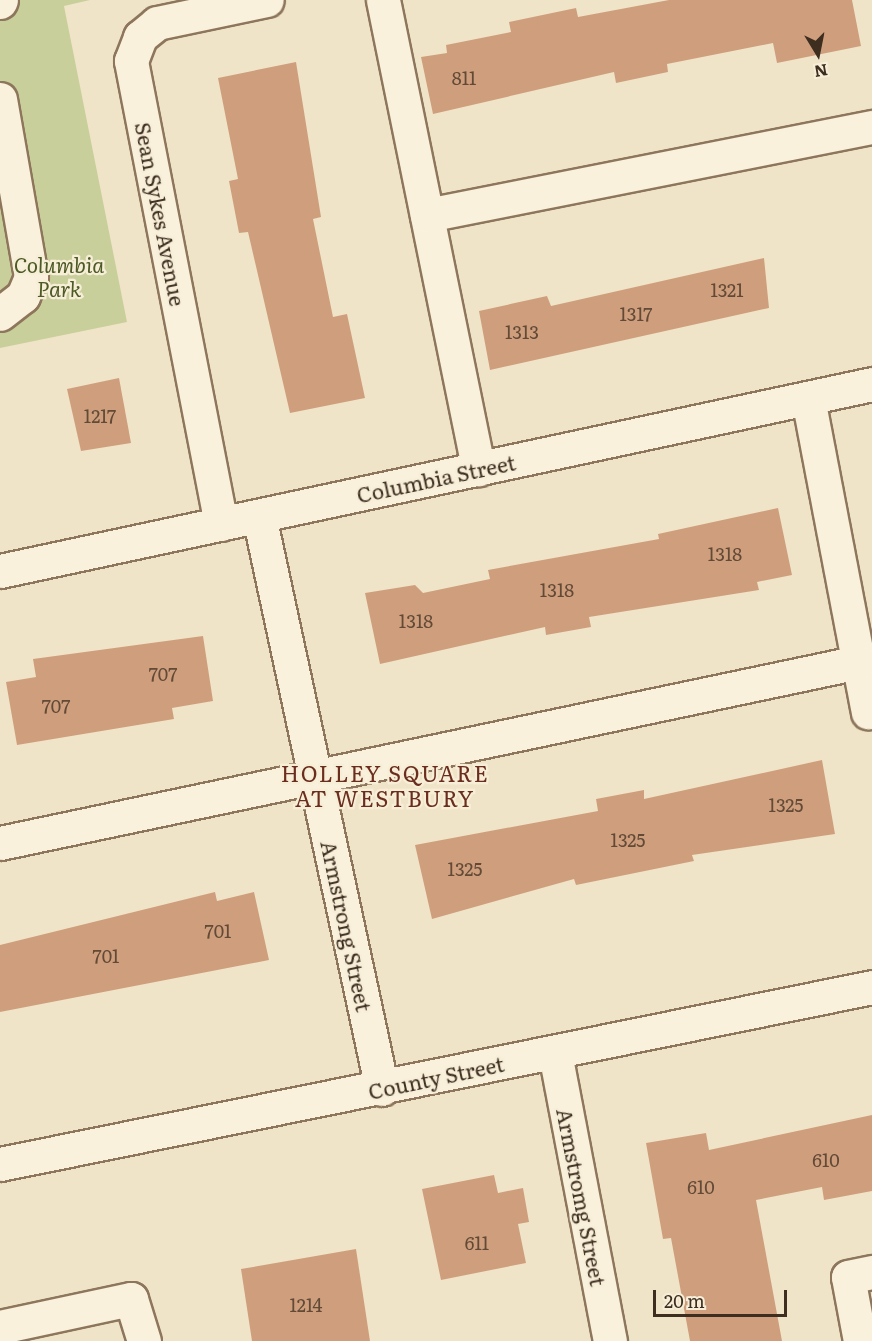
<!DOCTYPE html>
<html>
<head>
<meta charset="utf-8">
<style>
  body { margin:0 }
  #map { position:relative; width:872px; height:1341px; overflow:hidden; background:#f0e4c8; font-family:Literata,serif }
  div>[style] { position:absolute }
  .green>* { inset:0; background:#c9cf9b }
  .building>* { inset:0; background:#cf9f7d }
  .roads { filter:drop-shadow(2px 0 #8d765c) drop-shadow(-2px 0 #8d765c) drop-shadow(0 2px #8d765c) drop-shadow(0 -2px #8d765c) }
  .minor>* { height:33px; margin:-16.5px; padding:0 16.5px; transform-origin:16.5px; border-radius:16.5px; background:#faf1dc }
  span { translate:-50% -50%; white-space:nowrap; text-align:center; line-height:1.15; -webkit-text-stroke:4.5px #f7eed8; paint-order:stroke }
  .number-label { font-size:18px; color:#624a37 }
  .number-label span { -webkit-text-stroke-width:0 }
  .street-label { font-size:21px; color:#3d2e20 }
  .park-label { font-size:21px; color:#4d5a26; font-style:italic }
  .neighbourhood-label { font-size:22px; color:#6b2e1e; letter-spacing:1.5px }
  .north { position:absolute; left:788px; top:24px; width:60px; height:60px; -webkit-text-stroke:4px #f7eed8; paint-order:stroke; rotate:170deg; font-size:16px; font-weight:700; line-height:24px; text-align:center; color:#3d2e20 }
  .north::after { content:''; display:block; margin:auto; width:21px; height:27px; background:#3d2e20; clip-path:polygon(50% 0,100% 100%,50% 72%,0 100%) }
  .scale { position:absolute; left:653px; top:1290px; width:134px; height:27px; box-sizing:border-box; border:3px solid #3d2e20; border-top:0; padding-left:8px; font-size:18px; line-height:21px; white-space:nowrap; color:#3d2e20; -webkit-text-stroke:4px #f7eed8; paint-order:stroke }
</style>
</head>
<body>
<div id="map">
  <div class="green">
    <i style="clip-path:polygon(0 0,90px 0,64px 6px,127px 322px,0 348px)"></i>
  </div>
  <div class="building">
    <i style="clip-path:polygon(669px 0,852px 0,861px 46px,777px 63px,773px 43px,667px 64px,668px 72px,616px 83px,614px 72px,433px 114px,421px 57px,447px 53px,446px 45px,511px 32px,509px 22px,576px 8px,578px 17px)"></i>
    <i style="clip-path:polygon(296px 62px,321px 217px,313px 219px,333px 317px,347px 314px,365px 398px,290px 413px,248px 232px,239px 233px,229px 181px,238px 179px,218px 78px)"></i>
    <i style="clip-path:polygon(764px 258px,769px 308px,490px 370px,479px 311px,547px 296px,551px 306px)"></i>
    <i style="clip-path:polygon(119px 378px,131px 443px,81px 451px,67px 389px)"></i>
    <i style="clip-path:polygon(778px 508px,792px 575px,757px 582px,759px 590px,589px 617px,591px 627px,546px 635px,545px 627px,380px 664px,365px 593px,415px 585px,423px 593px,490px 579px,488px 570px,659px 539px,658px 534px)"></i>
    <i style="clip-path:polygon(203px 636px,213px 701px,172px 708px,174px 719px,17px 745px,6px 682px,36px 677px,33px 659px)"></i>
    <i style="clip-path:polygon(822px 760px,835px 834px,692px 855px,694px 861px,576px 885px,574px 879px,432px 919px,415px 845px,598px 811px,596px 799px,644px 790px,644px 799px)"></i>
    <i style="clip-path:polygon(215px 892px,217px 901px,254px 892px,269px 960px,0 1012px,0 945px)"></i>
    <i style="clip-path:polygon(872px 1115px,872px 1191px,824px 1200px,822px 1187px,756px 1200px,782px 1341px,690px 1341px,671px 1238px,663px 1239px,646px 1143px,706px 1133px,709px 1150px)"></i>
    <i style="clip-path:polygon(494px 1175px,498px 1193px,523px 1188px,529px 1222px,518px 1224px,526px 1263px,441px 1280px,422px 1189px)"></i>
    <i style="clip-path:polygon(356px 1249px,370px 1341px,252px 1341px,241px 1269px)"></i>
  </div>
  <div class="roads">
    <div class="minor">
      <i style="left:383px;top:0;width:479px;rotate:78.5deg"></i>
      <i style="left:0;top:2px;width:2px;rotate:-63deg"></i>
      <i style="left:0;top:99px;width:181px;rotate:80.1deg"></i>
      <i style="left:31px;top:277px;width:21px;rotate:113deg"></i>
      <i style="left:23px;top:296px;width:29px;rotate:142deg"></i>
      <i style="left:427px;top:215px;width:454px;rotate:-11.2deg"></i>
      <i style="left:808px;top:398px;width:320px;rotate:79.2deg"></i>
      <i style="left:259px;top:516px;width:586px;rotate:77.88deg"></i>
      <i style="left:221px;top:524px;width:472px;rotate:-101deg"></i>
      <i style="left:131px;top:61px;width:26px;rotate:-69deg"></i>
      <i style="left:140px;top:37px;width:22px;rotate:-39deg"></i>
      <i style="left:157px;top:23px;width:112px;rotate:-11.8deg"></i>
      <i style="left:0;top:571px;width:892px;rotate:-12.1deg"></i>
      <i style="left:0;top:843px;width:878px;rotate:-11.9deg"></i>
      <i style="left:555px;top:1053px;width:293px;rotate:79.2deg"></i>
      <i style="left:0;top:1164px;width:890px;rotate:-11.47deg"></i>
      <i style="left:0;top:1327px;width:134px;rotate:-12.1deg"></i>
      <i style="left:131px;top:1299px;width:44px;rotate:72.8deg"></i>
      <i style="left:860px;top:1341px;width:65px;rotate:-100.6deg"></i>
      <i style="left:848px;top:1277px;width:25px;rotate:-12deg"></i>
    </div>
  </div>
  <div class="number-label">
    <span style="left:464px;top:78px">811</span>
    <span style="left:727px;top:290px">1321</span>
    <span style="left:636px;top:314px">1317</span>
    <span style="left:522px;top:332px">1313</span>
    <span style="left:100px;top:416px">1217</span>
    <span style="left:725px;top:554px">1318</span>
    <span style="left:557px;top:590px">1318</span>
    <span style="left:416px;top:621px">1318</span>
    <span style="left:163px;top:674px">707</span>
    <span style="left:56px;top:706px">707</span>
    <span style="left:786px;top:805px">1325</span>
    <span style="left:628px;top:840px">1325</span>
    <span style="left:465px;top:869px">1325</span>
    <span style="left:218px;top:931px">701</span>
    <span style="left:106px;top:956px">701</span>
    <span style="left:826px;top:1160px">610</span>
    <span style="left:701px;top:1187px">610</span>
    <span style="left:477px;top:1243px">611</span>
    <span style="left:306px;top:1305px">1214</span>
  </div>
  <div class="street-label">
    <span style="left:161px;top:214px;rotate:79deg">Sean Sykes Avenue</span>
    <span style="left:436px;top:478px;rotate:-12deg">Columbia Street</span>
    <span style="left:347px;top:926px;rotate:78deg">Armstrong Street</span>
    <span style="left:436px;top:1077px;rotate:-12deg">County Street</span>
    <span style="left:582px;top:1197px;rotate:79deg">Armstromg Street</span>
  </div>
  <div class="park-label">
    <span style="left:59px;top:276px">Columbia<br>Park</span>
  </div>
  <div class="neighbourhood-label">
    <span style="left:385px;top:785px">HOLLEY SQUARE<br>AT WESTBURY</span>
  </div>
  <div class="north">N</div>
  <div class="scale">20 m</div>
</div>
</body>
</html>
